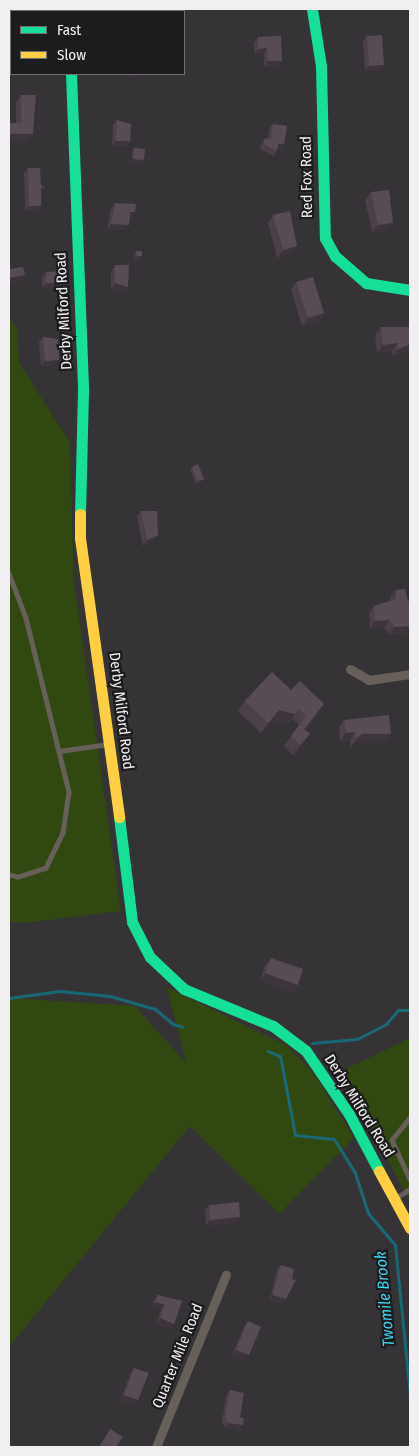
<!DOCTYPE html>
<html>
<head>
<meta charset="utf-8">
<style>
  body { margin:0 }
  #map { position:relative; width:419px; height:1456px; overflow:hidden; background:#353336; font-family:"Fira Sans Condensed",sans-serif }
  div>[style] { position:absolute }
  .green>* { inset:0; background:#314811 }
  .stream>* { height:3px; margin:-1.5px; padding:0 1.5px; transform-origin:1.5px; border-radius:1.5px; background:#196875 }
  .lane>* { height:4.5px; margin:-2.25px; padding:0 2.25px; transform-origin:2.25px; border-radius:2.25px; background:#67605a }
  .street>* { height:9px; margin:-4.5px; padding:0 4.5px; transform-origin:4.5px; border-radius:4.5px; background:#67605a }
  .fast>* { height:11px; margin:-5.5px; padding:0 5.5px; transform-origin:5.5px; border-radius:5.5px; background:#16e098 }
  .slow>* { height:11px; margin:-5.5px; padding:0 5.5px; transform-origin:5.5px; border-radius:5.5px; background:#ffcf43 }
  .wall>* { inset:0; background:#4b404a }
  .shaded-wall>* { inset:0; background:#3d343c }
  .building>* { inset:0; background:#574b56 }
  span { translate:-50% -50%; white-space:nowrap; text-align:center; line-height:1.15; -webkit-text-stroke:4.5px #1c1b1d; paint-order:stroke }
  .street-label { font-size:15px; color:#f2eff2 }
  .water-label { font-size:16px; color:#3fdbf4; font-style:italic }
  .frame { position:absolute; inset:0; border:10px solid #f2eff2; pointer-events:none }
  .legend { position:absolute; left:10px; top:10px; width:175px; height:65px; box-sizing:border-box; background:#1c1b1d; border:1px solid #727072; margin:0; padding:6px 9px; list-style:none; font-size:15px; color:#f2eff2 }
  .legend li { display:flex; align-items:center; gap:10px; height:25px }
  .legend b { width:25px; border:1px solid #727072 }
</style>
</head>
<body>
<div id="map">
  <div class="green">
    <i style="clip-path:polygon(9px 318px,17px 329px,19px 363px,70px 442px,74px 583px,121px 911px,24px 923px,9px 922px)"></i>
    <i style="clip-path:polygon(166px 987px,286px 1045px,314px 1074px,354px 1138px,279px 1214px,190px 1126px,9px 1347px,9px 998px,135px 1006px,187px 1064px)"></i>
    <i style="clip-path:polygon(410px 1038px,410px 1199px,409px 1200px,341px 1071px)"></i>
  </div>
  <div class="stream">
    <i style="left:9px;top:998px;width:51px;rotate:-7.8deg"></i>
    <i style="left:60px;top:991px;width:50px;rotate:5.7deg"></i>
    <i style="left:110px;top:996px;width:47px;rotate:16.1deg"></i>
    <i style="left:155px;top:1009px;width:23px;rotate:40deg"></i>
    <i style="left:173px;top:1024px;width:10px;rotate:17deg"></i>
    <i style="left:312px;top:1043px;width:45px;rotate:-5.1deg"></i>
    <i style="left:357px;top:1039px;width:33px;rotate:-27deg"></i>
    <i style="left:386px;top:1024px;width:18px;rotate:-49deg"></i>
    <i style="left:398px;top:1010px;width:12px"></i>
    <i style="left:268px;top:1051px;width:13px;rotate:23deg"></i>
    <i style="left:280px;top:1056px;width:80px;rotate:79.2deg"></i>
    <i style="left:295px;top:1135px;width:39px;rotate:6deg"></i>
    <i style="left:334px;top:1139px;width:40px;rotate:58deg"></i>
    <i style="left:355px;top:1173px;width:42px;rotate:72deg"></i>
    <i style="left:368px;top:1213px;width:42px;rotate:49.8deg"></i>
    <i style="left:395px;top:1245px;width:150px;rotate:84.3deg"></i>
  </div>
  <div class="lane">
    <i style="left:9px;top:573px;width:48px;rotate:69.3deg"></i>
    <i style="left:26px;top:618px;width:179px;rotate:76.1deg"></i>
    <i style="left:69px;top:792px;width:41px;rotate:98.3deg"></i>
    <i style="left:63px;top:833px;width:39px;rotate:116deg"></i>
    <i style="left:46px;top:868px;width:29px;rotate:162deg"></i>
    <i style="left:18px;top:877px;width:9px;rotate:-167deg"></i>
    <i style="left:59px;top:751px;width:50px;rotate:-8deg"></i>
    <i style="left:410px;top:1118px;width:28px;rotate:129deg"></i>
    <i style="left:392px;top:1140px;width:43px;rotate:65.2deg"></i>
    <i style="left:396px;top:1198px;width:17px;rotate:-33deg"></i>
  </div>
  <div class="street">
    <i style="left:350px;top:669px;width:22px;rotate:30deg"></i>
    <i style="left:369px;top:680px;width:41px;rotate:-8.3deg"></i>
    <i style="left:156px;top:1447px;width:186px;rotate:-67.9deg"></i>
  </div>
  <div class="fast">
    <i style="left:70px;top:9px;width:2px;rotate:90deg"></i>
    <i style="left:312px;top:9px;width:58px;rotate:81deg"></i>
    <i style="left:321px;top:66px;width:172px;rotate:88.7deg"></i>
    <i style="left:325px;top:238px;width:21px;rotate:61deg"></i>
    <i style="left:335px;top:256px;width:41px;rotate:41.1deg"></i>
    <i style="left:366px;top:283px;width:45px;rotate:9deg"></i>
    <i style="left:71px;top:74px;width:317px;rotate:87.8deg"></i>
    <i style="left:83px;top:391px;width:123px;rotate:91.4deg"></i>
    <i style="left:119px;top:817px;width:106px;rotate:82.9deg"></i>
    <i style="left:132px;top:922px;width:39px;rotate:63deg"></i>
    <i style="left:150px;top:957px;width:47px;rotate:43.3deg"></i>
    <i style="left:184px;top:989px;width:96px;rotate:22.6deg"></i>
    <i style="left:273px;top:1026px;width:41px;rotate:37.1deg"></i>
    <i style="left:306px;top:1051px;width:76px;rotate:55.7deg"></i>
    <i style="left:349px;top:1114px;width:64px;rotate:62.2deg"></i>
  </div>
  <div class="slow">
    <i style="left:80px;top:514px;width:24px;rotate:90deg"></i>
    <i style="left:80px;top:538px;width:282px;rotate:82deg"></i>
    <i style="left:379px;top:1171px;width:65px;rotate:61.5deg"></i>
  </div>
  <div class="wall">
    <i style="clip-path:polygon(281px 36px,278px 66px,264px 67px,264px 54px,255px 54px,254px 43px,258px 37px)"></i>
    <i style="clip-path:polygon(367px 36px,380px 71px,365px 71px,363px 41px)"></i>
    <i style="clip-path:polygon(21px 95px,28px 142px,9px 142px,9px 125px,10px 123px,16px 123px,16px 103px)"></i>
    <i style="clip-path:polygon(117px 120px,130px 141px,127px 146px,112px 146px,113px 125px)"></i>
    <i style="clip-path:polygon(273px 124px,281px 150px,277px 149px,274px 156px,260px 149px,261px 144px,265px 138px,268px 139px,269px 129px)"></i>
    <i style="clip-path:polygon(134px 148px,143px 162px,132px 162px,132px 151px)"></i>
    <i style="clip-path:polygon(28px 168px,41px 185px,45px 188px,41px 194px,37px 211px,25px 211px,24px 173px)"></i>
    <i style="clip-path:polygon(371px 192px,388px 231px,372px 232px,365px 200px)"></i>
    <i style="clip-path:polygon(115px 203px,132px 217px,129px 217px,125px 230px,107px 230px,111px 209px)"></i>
    <i style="clip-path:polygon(273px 215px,297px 246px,291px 254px,277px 258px,268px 223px)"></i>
    <i style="clip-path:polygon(136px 251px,140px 258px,135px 259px,135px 254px)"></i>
    <i style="clip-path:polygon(115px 265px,128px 287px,125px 292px,111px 289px,111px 271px)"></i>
    <i style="clip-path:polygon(46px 272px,64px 282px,60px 287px,42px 288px,42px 277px)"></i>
    <i style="clip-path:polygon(296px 282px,324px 313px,319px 321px,302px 326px,291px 290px)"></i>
    <i style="clip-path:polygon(381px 327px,410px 350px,393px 356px,392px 351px,377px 353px,375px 335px)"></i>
    <i style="clip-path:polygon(43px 337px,55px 365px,41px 366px,39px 342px)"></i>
    <i style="clip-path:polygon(192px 467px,204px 479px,202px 482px,196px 484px,190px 469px)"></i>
    <i style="clip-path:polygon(141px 511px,158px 535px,154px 540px,143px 546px,137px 516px)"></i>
    <i style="clip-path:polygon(396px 590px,407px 633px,389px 634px,384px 628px,370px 629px,369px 614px,374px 606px,391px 601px,390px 597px)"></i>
    <i style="clip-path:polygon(272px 672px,317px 714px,305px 730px,310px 734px,303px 744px,293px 755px,284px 746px,299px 725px,292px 719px,288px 724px,272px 720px,261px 733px,238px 711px,245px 701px)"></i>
    <i style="clip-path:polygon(344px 720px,391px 734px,386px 742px,356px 742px,351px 747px,350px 740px,340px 741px,339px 728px)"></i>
    <i style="clip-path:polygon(271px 958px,292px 993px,260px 981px,265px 966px)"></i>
    <i style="clip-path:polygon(209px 1205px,236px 1223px,206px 1225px,205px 1210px)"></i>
    <i style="clip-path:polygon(281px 1265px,282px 1304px,270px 1300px,277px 1270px)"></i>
    <i style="clip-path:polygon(158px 1295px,182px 1301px,170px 1329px,156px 1324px,161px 1310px,152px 1307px,154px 1300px)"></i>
    <i style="clip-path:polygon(248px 1321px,245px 1361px,232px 1355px,244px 1327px)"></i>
    <i style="clip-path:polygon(134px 1368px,134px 1406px,120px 1400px,131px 1373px)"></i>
    <i style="clip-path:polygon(230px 1390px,243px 1425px,240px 1430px,225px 1428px,222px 1422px,226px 1396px)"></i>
  </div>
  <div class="shaded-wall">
    <i style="clip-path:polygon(267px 48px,264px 54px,255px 54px,258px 49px)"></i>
    <i style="clip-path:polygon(268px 61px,282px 61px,278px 66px,264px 67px)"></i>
    <i style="clip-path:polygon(384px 65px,380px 71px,365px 71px,369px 66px)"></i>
    <i style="clip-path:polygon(122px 74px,141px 74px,138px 78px,121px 76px)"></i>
    <i style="clip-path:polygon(10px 134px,33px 134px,28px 142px,9px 142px,9px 136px)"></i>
    <i style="clip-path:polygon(116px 141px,130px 141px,127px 146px,112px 146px)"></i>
    <i style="clip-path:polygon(278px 144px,284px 144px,281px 150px,275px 149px)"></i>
    <i style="clip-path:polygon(133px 159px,144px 160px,143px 162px,132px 162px)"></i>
    <i style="clip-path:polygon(41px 188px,45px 188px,42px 194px,37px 194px)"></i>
    <i style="clip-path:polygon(29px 206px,41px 206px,37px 211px,25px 211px)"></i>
    <i style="clip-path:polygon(130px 212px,135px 212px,132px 217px,126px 217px)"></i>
    <i style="clip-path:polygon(393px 223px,388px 231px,372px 232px,378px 225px)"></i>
    <i style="clip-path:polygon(111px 224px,129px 225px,125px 230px,107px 230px)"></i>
    <i style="clip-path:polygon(297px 246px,291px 254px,277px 258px,283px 250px)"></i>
    <i style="clip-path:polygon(137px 256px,142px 256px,140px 258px,135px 259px)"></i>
    <i style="clip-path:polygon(25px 275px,21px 281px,9px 283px,9px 278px)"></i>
    <i style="clip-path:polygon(64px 282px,60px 287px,42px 288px,46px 283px)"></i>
    <i style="clip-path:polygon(115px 283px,128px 287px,125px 292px,111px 289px)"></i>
    <i style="clip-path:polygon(324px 313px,319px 321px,302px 326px,308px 318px)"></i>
    <i style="clip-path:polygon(398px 343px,392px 351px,377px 353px,383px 345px)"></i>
    <i style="clip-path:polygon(410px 344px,410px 350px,393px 356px,398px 349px)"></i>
    <i style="clip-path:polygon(59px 360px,55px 365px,41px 366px,45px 361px)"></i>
    <i style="clip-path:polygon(204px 479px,202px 482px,196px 484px,198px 481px)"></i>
    <i style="clip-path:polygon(158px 535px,154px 540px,143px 546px,147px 540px)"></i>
    <i style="clip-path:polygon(389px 620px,384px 628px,370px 629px,375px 621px)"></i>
    <i style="clip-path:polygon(410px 626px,410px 629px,407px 633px,389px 634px,395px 627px)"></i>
    <i style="clip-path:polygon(324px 704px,317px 714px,297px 739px,304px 729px)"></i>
    <i style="clip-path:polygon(299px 709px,288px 724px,272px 720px,261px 733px,268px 723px,279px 710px)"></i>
    <i style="clip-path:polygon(355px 732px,350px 740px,340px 741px,346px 733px)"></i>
    <i style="clip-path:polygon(310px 734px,303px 744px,293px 755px,300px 745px)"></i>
    <i style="clip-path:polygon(362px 734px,391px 734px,386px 742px,356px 742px,351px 747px,356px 739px)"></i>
    <i style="clip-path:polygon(265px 973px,298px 985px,292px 993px,260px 981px)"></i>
    <i style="clip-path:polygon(240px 1217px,236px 1223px,206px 1225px,210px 1220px)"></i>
    <i style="clip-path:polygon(273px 1295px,286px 1299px,282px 1304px,270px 1300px)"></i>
    <i style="clip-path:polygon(155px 1302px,165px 1305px,161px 1310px,152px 1307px)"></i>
    <i style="clip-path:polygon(160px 1318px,174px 1324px,170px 1329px,156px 1324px)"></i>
    <i style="clip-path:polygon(236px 1350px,249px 1355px,245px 1361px,232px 1355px)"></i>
    <i style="clip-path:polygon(124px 1395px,138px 1400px,134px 1406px,120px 1400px)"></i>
    <i style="clip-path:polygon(229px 1423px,243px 1425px,240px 1430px,225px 1428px)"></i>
  </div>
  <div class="building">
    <i style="clip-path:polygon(382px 35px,384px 65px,369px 66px,367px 36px)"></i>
    <i style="clip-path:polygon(281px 36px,282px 61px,268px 61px,267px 48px,258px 49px,258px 37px)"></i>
    <i style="clip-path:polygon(21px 95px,36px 95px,33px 134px,10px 134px,10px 123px,21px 123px)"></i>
    <i style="clip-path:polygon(117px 120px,131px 124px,130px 141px,116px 141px)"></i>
    <i style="clip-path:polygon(273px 124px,287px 126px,284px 144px,278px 144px,277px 151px,264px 144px,265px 138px,271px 139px)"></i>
    <i style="clip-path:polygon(134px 148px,145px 149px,144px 160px,133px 159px)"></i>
    <i style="clip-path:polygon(28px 168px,40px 168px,41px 185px,45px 188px,41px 188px,41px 206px,29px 206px)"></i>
    <i style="clip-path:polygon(389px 190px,393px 223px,378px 225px,371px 192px)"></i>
    <i style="clip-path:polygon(115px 203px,136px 204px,135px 212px,130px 212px,129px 225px,111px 224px)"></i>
    <i style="clip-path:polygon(290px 211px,297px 246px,283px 250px,273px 215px)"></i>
    <i style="clip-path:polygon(136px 251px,142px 251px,142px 256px,137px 256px)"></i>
    <i style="clip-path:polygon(115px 265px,129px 265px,128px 287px,115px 283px)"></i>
    <i style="clip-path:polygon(23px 267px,25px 275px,9px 278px,9px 269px)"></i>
    <i style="clip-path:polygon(64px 271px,64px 282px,46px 283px,46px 272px)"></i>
    <i style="clip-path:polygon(313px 277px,324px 313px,308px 318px,296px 282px)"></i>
    <i style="clip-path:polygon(381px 327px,410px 327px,410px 344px,398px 349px,398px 343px,383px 345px)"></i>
    <i style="clip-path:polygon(43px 337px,58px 339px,59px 360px,45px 361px)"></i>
    <i style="clip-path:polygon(198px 464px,204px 479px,198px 481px,192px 467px)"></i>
    <i style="clip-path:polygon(141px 511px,157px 511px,158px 535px,147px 540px)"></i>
    <i style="clip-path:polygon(405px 589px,408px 601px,410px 601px,410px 626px,395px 627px,389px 620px,375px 621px,374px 606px,396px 599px,396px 590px)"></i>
    <i style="clip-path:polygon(272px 672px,291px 690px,300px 681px,324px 704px,304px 729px,310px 734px,300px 745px,291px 736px,306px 716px,299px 709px,295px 714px,279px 710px,268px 723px,245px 701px)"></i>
    <i style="clip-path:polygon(389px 715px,391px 734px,362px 734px,356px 739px,355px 732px,346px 733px,344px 720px)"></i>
    <i style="clip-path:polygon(271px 958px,303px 969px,298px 985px,265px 973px)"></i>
    <i style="clip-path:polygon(239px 1202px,240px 1217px,210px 1220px,209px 1205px)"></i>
    <i style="clip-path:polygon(281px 1265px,294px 1269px,292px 1279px,296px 1280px,286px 1299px,273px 1295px)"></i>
    <i style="clip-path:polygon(158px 1295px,182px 1301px,174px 1324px,160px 1318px,165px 1305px,155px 1302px)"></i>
    <i style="clip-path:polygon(248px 1321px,261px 1327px,249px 1355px,236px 1350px)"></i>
    <i style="clip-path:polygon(134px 1368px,149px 1373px,138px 1400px,124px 1395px)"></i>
    <i style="clip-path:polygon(230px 1390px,244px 1393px,240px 1417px,244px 1418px,243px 1425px,229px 1423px,225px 1417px)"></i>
    <i style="clip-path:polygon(110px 1429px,123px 1437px,116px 1447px,99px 1447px)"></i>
  </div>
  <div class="street-label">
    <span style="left:307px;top:177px;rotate:-91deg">Red Fox Road</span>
    <span style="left:64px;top:311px;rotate:-93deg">Derby Milford Road</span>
    <span style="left:121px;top:711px;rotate:83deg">Derby Milford Road</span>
    <span style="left:359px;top:1106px;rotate:58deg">Derby Milford Road</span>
    <span style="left:178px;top:1356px;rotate:-68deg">Quarter Mile Road</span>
  </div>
  <div class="water-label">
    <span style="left:385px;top:1299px;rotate:-95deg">Twomile Brook</span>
  </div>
  <div class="frame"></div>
  <ul class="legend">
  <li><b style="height:6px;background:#16e098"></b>Fast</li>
  <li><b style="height:6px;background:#ffcf43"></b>Slow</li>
  </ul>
</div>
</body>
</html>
